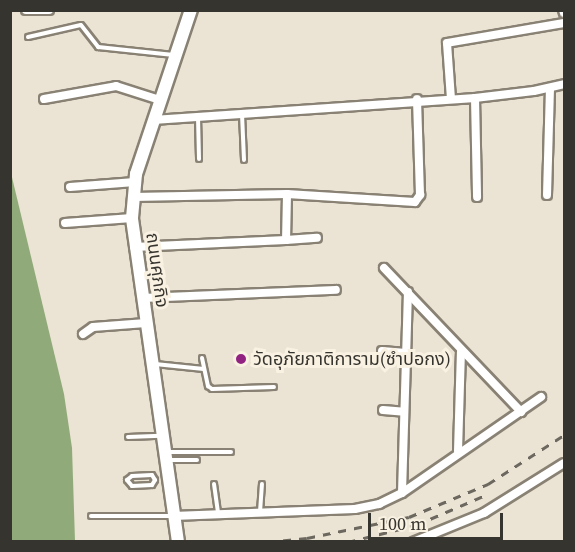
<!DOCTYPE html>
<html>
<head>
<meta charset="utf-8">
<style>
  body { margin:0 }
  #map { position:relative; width:575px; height:552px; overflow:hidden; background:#ebe4d5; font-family:"Source Serif 4","Noto Sans Thai",serif }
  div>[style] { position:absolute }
  .water>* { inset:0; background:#91aa79 }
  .roads { filter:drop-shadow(2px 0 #898274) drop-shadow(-2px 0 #898274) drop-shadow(0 2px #898274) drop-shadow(0 -2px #898274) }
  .lane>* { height:4px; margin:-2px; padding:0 2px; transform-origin:2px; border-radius:2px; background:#fff }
  .street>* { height:8px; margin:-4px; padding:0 4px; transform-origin:4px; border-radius:4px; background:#fff }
  .secondary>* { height:12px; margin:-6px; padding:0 6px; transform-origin:6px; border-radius:6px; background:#fff }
  .rail>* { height:3px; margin-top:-1.5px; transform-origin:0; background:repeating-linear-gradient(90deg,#6c685f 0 8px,transparent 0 16px) }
  .dots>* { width:16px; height:16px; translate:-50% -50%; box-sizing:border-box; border:3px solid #f9f1e2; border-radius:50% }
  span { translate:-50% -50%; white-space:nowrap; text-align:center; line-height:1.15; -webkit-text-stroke:6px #f9f1e2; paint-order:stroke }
  .street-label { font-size:18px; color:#36342e }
  .poi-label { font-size:18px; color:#36342e }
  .left { translate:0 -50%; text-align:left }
  .frame { position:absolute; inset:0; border:12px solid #36342e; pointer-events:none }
  .scale { position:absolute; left:368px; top:513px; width:135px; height:27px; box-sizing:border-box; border:3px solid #36342e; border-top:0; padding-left:8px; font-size:18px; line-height:21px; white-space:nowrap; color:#36342e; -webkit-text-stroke:4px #f9f1e2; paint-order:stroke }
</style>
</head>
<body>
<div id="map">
  <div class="water">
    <i style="clip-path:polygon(10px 169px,64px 394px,72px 448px,75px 541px,11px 541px)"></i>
  </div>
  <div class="roads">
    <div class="lane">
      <i style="left:28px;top:37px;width:54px;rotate:-12.8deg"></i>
      <i style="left:81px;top:25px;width:28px;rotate:52deg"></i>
      <i style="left:98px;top:47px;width:76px;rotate:6deg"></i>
      <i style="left:242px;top:114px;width:46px;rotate:87.5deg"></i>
      <i style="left:198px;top:117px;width:42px;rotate:88.6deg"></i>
      <i style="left:202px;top:358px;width:29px;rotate:78deg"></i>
      <i style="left:208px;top:386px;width:5px;rotate:37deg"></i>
      <i style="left:212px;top:389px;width:62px;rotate:-1.8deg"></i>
      <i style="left:155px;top:364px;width:49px;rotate:5.8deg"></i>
      <i style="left:128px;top:437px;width:33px;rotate:-2deg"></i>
      <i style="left:168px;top:452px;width:63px"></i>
      <i style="left:168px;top:460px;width:29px"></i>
      <i style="left:152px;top:475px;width:6px;rotate:59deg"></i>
      <i style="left:155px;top:480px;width:6px;rotate:121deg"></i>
      <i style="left:152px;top:485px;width:20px;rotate:177deg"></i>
      <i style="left:132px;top:486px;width:8px;rotate:-130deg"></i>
      <i style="left:127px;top:480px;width:6px;rotate:-39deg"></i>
      <i style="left:132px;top:476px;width:20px;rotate:-3deg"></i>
      <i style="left:214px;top:484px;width:30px;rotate:82deg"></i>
      <i style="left:260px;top:512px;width:28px;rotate:-86deg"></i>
      <i style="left:91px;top:516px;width:80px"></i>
    </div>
    <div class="street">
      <i style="left:26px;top:10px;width:23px"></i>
      <i style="left:563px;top:10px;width:3px;rotate:72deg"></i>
      <i style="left:475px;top:98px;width:99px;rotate:88.8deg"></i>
      <i style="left:44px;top:99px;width:73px;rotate:-10.2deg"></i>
      <i style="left:116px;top:86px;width:46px;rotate:17.7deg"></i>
      <i style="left:451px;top:99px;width:56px;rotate:-94.1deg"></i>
      <i style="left:447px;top:43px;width:119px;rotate:-9.7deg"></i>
      <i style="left:153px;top:120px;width:323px;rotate:-3.9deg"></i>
      <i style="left:475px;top:98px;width:59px;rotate:-6.8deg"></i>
      <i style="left:534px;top:91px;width:31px;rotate:-13deg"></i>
      <i style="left:70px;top:187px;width:65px;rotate:-4.4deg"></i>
      <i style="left:287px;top:194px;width:46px;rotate:91.2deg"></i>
      <i style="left:286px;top:240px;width:31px;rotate:-4deg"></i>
      <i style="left:547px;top:195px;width:107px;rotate:-88.4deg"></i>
      <i style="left:133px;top:197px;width:154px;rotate:-1.1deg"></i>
      <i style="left:287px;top:194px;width:128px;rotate:3.6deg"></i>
      <i style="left:415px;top:202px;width:9px;rotate:-54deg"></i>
      <i style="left:420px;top:195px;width:96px;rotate:-91.8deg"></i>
      <i style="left:65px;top:223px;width:67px;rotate:-4.3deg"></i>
      <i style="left:134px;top:247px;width:152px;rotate:-2.6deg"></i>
      <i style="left:384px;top:268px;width:199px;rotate:46.4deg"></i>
      <i style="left:142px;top:298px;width:194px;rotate:-2.4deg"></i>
      <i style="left:83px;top:334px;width:12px;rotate:-35deg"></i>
      <i style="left:93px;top:327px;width:53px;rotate:-4.3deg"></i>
      <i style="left:382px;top:351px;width:24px;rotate:5deg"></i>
      <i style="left:383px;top:410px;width:21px;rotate:5deg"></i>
      <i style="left:458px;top:451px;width:99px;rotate:-88.3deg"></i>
      <i style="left:402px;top:493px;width:201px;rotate:-88.3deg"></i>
      <i style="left:173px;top:516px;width:182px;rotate:-2.2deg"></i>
      <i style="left:355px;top:509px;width:25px;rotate:-12deg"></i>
      <i style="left:379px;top:504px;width:25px;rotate:-26deg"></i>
      <i style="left:402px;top:493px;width:169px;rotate:-34.6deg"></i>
      <i style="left:413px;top:542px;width:77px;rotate:-22.2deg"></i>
      <i style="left:484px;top:513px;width:94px;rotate:-32deg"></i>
    </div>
    <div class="secondary">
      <i style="left:178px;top:542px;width:327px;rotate:-98.1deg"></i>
      <i style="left:132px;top:218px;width:44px;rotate:-84.8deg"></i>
      <i style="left:136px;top:174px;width:173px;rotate:-71.5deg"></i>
    </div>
  </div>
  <div class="rail">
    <i style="left:267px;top:542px;width:40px;rotate:-5.7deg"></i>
    <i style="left:307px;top:538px;width:104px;rotate:-11.6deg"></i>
    <i style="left:409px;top:517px;width:86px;rotate:-22.7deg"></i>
    <i style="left:488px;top:484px;width:90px;rotate:-32.8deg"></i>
    <i style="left:348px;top:542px;width:70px;rotate:-14deg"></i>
    <i style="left:416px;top:525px;width:73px;rotate:-23.4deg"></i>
  </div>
  <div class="dots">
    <i style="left:241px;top:359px;background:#922282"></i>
  </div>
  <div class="street-label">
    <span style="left:157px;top:270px;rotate:82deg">ถนนศุภกิจ</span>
  </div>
  <div class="poi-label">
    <span class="left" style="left:253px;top:359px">วัดอุภัยภาติการาม(ซำปอกง)</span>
  </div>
  <div class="frame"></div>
  <div class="scale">100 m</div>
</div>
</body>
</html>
